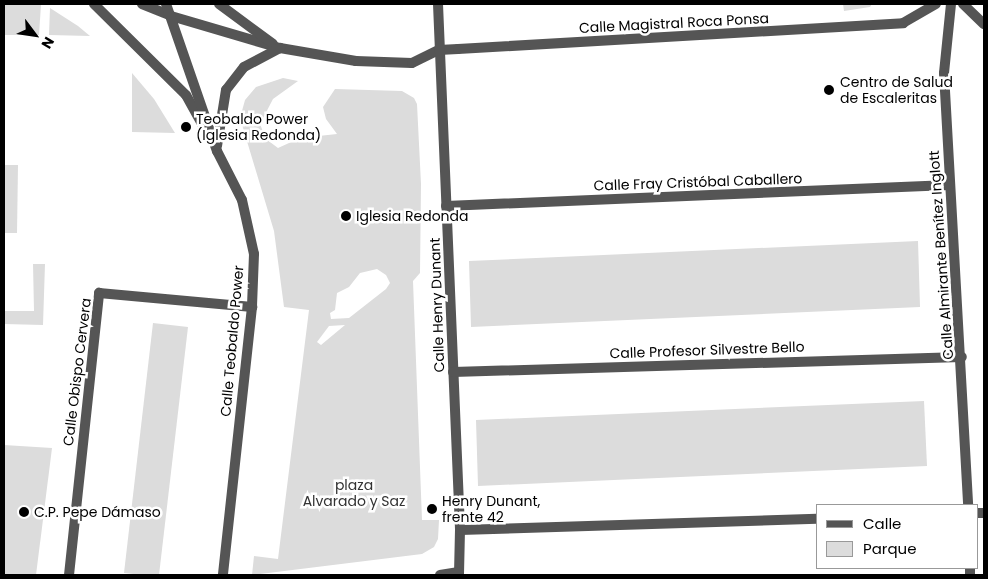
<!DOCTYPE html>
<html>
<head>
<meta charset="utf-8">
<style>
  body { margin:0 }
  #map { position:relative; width:988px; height:579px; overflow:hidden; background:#fff; font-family:Poppins,sans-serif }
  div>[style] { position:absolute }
  .green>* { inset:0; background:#dcdcdc }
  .minor>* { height:10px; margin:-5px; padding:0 5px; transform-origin:5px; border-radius:5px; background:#555 }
  .tertiary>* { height:10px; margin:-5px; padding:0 5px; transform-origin:5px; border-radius:5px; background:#555 }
  .dots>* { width:14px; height:14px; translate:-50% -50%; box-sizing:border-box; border:2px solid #fff; border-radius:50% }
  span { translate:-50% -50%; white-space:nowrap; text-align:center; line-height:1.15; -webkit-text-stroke:5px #fff; paint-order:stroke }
  .street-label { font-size:14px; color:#000 }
  .poi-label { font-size:14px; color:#000 }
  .left { translate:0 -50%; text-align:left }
  .park-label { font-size:14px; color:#333 }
  .frame { position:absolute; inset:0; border:5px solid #000; pointer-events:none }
  .legend { position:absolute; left:816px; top:504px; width:162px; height:65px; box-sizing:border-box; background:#fff; border:1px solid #999; margin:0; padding:6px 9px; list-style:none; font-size:15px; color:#000 }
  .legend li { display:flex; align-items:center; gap:10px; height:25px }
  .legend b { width:25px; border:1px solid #999 }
  .north { position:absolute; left:10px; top:10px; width:50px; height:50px; -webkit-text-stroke:4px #fff; paint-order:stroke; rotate:121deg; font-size:14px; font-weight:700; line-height:20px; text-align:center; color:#000 }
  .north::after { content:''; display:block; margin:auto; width:18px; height:22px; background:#000; clip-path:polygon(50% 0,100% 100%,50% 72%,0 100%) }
</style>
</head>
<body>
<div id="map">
  <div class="green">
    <i style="clip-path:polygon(4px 4px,41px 4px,39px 35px,4px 35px)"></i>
    <i style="clip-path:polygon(843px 4px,872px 4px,870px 7px,844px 11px)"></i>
    <i style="clip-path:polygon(50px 8px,78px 26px,90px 36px,49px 35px)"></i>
    <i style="clip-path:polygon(132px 73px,154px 99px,175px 133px,132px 132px)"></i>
    <i style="clip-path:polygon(evenodd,283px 78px,298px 81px,273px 99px,260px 124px,266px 139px,278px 148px,300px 138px,337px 134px,326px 119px,323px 107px,335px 89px,402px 91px,414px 98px,417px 104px,421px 184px,420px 273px,413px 281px,422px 520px,439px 520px,438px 539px,434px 547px,422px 554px,252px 575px,254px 556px,278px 559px,309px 310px,284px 307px,274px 231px,240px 118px,245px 100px,256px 87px,283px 78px,377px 269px,386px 275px,390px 283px,386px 289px,349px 318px,331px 319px,330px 313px,335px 310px,337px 293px,349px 287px,360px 273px,377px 269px,283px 78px,345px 325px,321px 345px,317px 342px,329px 326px,345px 325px)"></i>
    <i style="clip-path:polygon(4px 165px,18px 165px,17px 233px,4px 233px)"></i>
    <i style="clip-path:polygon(918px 241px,920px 307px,471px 327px,469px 261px)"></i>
    <i style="clip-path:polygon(33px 264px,45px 264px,43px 325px,4px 324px,4px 311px,34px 311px)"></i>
    <i style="clip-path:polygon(153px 323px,188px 327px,159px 575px,143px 575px,124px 573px)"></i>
    <i style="clip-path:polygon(924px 401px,927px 466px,478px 486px,476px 420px)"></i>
    <i style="clip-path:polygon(4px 445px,52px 448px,36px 575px,4px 575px)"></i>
  </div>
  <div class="minor">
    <i style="left:94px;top:4px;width:129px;rotate:44.7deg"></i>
    <i style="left:186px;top:95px;width:38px;rotate:61deg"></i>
    <i style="left:142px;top:4px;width:31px;rotate:22deg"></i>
    <i style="left:171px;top:16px;width:114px;rotate:16.4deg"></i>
    <i style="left:280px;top:48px;width:77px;rotate:9.7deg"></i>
    <i style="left:356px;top:61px;width:56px;rotate:2deg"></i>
    <i style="left:412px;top:63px;width:30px;rotate:-26deg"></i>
    <i style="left:439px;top:50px;width:19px;rotate:-3deg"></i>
    <i style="left:458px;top:49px;width:446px;rotate:-3.3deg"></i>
    <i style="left:903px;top:23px;width:38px;rotate:-30deg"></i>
    <i style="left:166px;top:4px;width:156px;rotate:70.9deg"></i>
    <i style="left:217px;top:151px;width:55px;rotate:63deg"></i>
    <i style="left:242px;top:200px;width:55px;rotate:77.5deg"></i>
    <i style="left:254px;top:254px;width:53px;rotate:92.2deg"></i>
    <i style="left:252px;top:307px;width:270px;rotate:96.2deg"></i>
    <i style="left:219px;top:4px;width:67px;rotate:36.5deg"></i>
    <i style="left:438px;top:4px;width:526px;rotate:87.6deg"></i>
    <i style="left:460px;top:530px;width:45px;rotate:91.3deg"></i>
    <i style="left:951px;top:4px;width:69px;rotate:95.8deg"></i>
    <i style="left:944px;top:73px;width:433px;rotate:86.8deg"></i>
    <i style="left:217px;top:146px;width:57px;rotate:-80.9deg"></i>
    <i style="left:226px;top:90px;width:29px;rotate:-52deg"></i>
    <i style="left:244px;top:67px;width:41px;rotate:-27.8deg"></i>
    <i style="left:446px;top:206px;width:504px;rotate:-2.39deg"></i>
    <i style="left:453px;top:372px;width:509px;rotate:-1.69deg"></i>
    <i style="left:977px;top:513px;width:7px"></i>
    <i style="left:460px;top:530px;width:357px;rotate:-1.8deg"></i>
    <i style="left:970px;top:568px;width:7px;rotate:90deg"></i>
    <i style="left:69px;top:575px;width:284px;rotate:-83.9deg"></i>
    <i style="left:99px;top:293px;width:154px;rotate:5.2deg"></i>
    <i style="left:440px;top:575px;width:19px;rotate:-9deg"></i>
  </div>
  <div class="tertiary">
    <i style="left:963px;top:4px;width:29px;rotate:44deg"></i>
  </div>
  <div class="dots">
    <i style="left:829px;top:90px;background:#000"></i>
    <i style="left:186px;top:127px;background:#000"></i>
    <i style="left:346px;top:216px;background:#000"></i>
    <i style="left:432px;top:509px;background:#000"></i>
    <i style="left:24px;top:512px;background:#000"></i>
  </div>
  <div class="street-label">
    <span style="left:674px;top:23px;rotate:-3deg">Calle Magistral Roca Ponsa</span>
    <span style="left:698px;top:182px;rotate:-2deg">Calle Fray Cristóbal Caballero</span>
    <span style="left:941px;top:255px;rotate:-94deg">Calle Almirante Benítez Inglott</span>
    <span style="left:437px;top:305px;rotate:-92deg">Calle Henry Dunant</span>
    <span style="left:232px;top:341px;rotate:-85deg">Calle Teobaldo Power</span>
    <span style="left:707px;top:350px;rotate:-2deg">Calle Profesor Silvestre Bello</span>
    <span style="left:77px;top:372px;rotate:-83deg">Calle Obispo Cervera</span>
  </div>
  <div class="poi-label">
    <span class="left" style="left:840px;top:90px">Centro de Salud<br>de Escaleritas</span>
    <span class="left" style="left:196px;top:127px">Teobaldo Power<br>(Iglesia Redonda)</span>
    <span class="left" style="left:356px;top:216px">Iglesia Redonda</span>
    <span class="left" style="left:442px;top:509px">Henry Dunant,<br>frente 42</span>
    <span class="left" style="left:34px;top:512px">C.P. Pepe Dámaso</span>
  </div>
  <div class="park-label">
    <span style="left:354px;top:493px">plaza<br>Alvarado y Saz</span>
  </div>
  <div class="frame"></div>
  <ul class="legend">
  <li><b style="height:6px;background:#555"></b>Calle</li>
  <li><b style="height:14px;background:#dcdcdc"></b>Parque</li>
  </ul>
  <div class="north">N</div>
</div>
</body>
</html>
